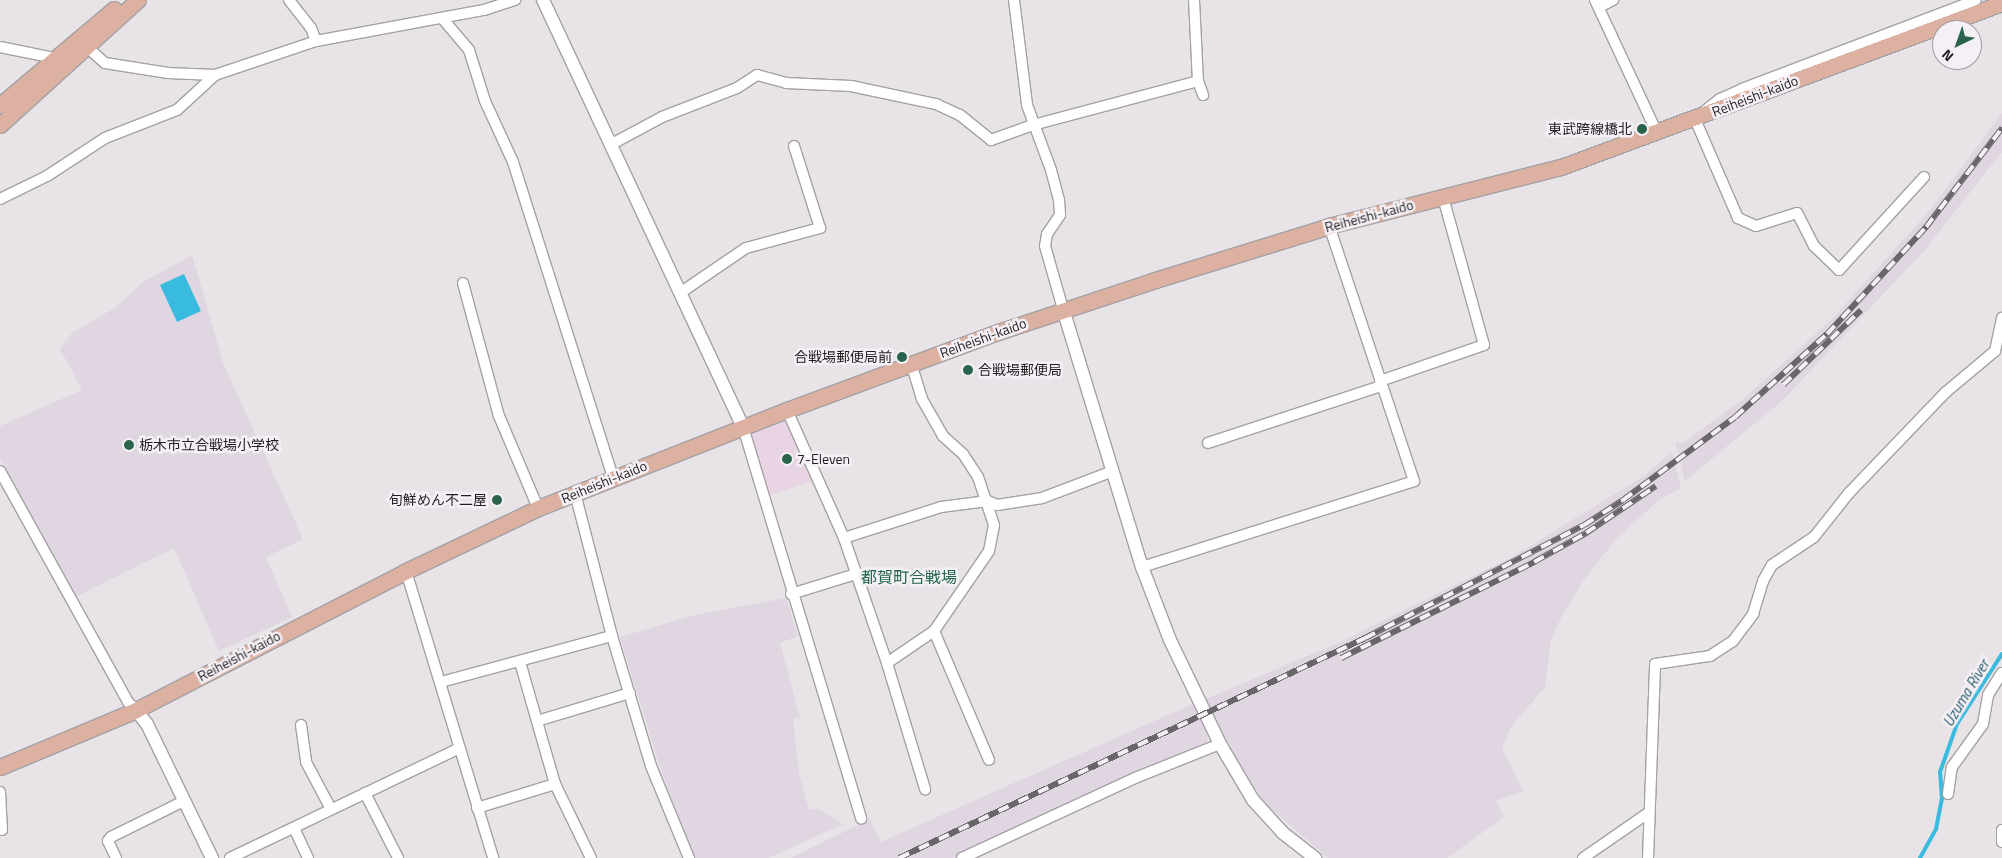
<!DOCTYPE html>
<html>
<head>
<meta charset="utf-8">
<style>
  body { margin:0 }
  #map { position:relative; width:2002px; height:858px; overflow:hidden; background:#e7e3e7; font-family:"Titillium Web","Noto Sans JP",sans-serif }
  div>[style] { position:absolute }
  .commercial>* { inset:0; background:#e8d4e3 }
  .built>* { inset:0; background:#e0d6e1 }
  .water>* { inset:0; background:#39badf }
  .stream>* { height:4px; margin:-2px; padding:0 2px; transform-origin:2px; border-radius:2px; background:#39badf }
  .roads { filter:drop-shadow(1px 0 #a4a1a5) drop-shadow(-1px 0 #a4a1a5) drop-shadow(0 1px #a4a1a5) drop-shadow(0 -1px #a4a1a5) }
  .minor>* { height:10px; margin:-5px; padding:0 5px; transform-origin:5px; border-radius:5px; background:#fff }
  .tertiary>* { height:12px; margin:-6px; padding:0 6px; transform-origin:6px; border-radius:6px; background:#fff }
  .primary>* { height:15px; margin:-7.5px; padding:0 7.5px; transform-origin:7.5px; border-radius:7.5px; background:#dcb1a1 }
  .rail>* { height:5.5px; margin-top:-2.75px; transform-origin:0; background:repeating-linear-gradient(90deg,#f5f0f5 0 11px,#696669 0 22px); box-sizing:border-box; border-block:1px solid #696669 }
  .dots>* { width:14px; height:14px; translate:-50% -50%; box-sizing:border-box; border:2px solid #f5f0f5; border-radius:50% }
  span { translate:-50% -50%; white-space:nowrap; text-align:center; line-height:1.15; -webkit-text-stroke:5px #f5f0f5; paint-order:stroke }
  .street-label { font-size:14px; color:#211f21 }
  .poi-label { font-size:14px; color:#211f21 }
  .right { translate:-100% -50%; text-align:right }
  .left { translate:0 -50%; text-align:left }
  .water-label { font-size:15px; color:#285b6b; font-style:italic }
  .quarter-label { font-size:16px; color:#21654c }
  .north { position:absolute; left:1932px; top:20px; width:50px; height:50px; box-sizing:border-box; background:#f5f0f5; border:1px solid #a09ca0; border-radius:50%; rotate:222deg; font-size:14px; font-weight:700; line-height:20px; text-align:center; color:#211f21 }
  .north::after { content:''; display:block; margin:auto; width:18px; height:22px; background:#2a644d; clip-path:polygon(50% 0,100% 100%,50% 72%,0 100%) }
</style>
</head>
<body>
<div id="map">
  <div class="commercial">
    <i style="clip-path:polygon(785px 418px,812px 481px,768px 496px,749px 431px)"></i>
  </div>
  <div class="built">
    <i style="clip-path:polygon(2002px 113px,2002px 152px,1923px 252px,1783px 400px,1685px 481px,1675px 441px,1681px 444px,1741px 401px,1831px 320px,1931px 209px)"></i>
    <i style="clip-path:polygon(192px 255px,223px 363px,303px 539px,266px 557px,292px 617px,219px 651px,174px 548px,75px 597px,0 459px,0 426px,82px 390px,60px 349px,72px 333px,116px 307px,143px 282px)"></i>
    <i style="clip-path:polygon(1672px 452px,1681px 488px,1659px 500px,1616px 539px,1583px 581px,1561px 618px,1551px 640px,1545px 687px,1511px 727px,1502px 748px,1523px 791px,1496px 801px,1504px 817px,1447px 858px,1328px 858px,1268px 806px,1245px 776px,1206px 699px,1340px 642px,1514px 556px,1644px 476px)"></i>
    <i style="clip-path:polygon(786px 598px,798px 636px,780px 643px,800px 717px,793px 719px,799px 773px,809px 810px,817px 808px,843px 824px,769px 858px,694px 858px,660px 767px,620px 637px,695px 615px)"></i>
    <i style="clip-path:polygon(1195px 703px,1208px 733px,1207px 742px,1147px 767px,953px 858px,791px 858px,870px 819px,881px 842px)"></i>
  </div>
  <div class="water">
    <i style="clip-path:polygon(184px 274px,201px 311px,177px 322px,160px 285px)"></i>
  </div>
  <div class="stream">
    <i style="left:1920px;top:858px;width:33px;rotate:-61deg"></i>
    <i style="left:1936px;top:829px;width:31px;rotate:-79deg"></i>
    <i style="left:1942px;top:799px;width:27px;rotate:-94deg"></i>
    <i style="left:1940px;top:772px;width:51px;rotate:-70.5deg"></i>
    <i style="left:1957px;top:724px;width:83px;rotate:-57.3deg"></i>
  </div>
  <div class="roads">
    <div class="minor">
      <i style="left:289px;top:0;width:36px;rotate:52deg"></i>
      <i style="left:311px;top:28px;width:14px;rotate:69deg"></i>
      <i style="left:1014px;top:0;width:106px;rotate:82.9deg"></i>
      <i style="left:1027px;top:105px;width:69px;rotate:69.7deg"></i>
      <i style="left:1051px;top:170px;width:31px;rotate:75deg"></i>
      <i style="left:1059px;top:200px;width:15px;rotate:86deg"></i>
      <i style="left:1060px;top:215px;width:23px;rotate:124deg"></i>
      <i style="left:1047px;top:234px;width:12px;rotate:99deg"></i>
      <i style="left:1045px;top:246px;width:66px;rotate:74.1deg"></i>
      <i style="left:1194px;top:0;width:81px;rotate:87.2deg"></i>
      <i style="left:1198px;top:81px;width:15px;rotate:70deg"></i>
      <i style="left:1595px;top:0;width:147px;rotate:65deg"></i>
      <i style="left:1599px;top:7px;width:16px;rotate:-27deg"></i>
      <i style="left:442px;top:18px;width:42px;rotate:49.8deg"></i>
      <i style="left:469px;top:50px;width:53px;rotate:72.6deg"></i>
      <i style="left:485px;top:101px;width:67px;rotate:65.3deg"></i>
      <i style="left:513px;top:162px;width:331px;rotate:72.4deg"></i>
      <i style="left:0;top:47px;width:60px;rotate:11.5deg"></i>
      <i style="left:87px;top:47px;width:24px;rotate:42deg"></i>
      <i style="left:105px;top:63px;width:64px;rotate:9deg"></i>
      <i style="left:168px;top:73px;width:47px;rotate:2.4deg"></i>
      <i style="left:215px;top:75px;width:107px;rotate:-18.6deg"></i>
      <i style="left:316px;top:41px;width:171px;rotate:-10.5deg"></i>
      <i style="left:484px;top:10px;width:33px;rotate:-18deg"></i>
      <i style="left:610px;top:145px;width:59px;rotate:-28.3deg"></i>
      <i style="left:662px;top:117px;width:80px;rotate:-21.1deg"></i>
      <i style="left:737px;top:88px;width:24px;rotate:-33deg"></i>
      <i style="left:757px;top:75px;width:30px;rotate:15deg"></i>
      <i style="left:786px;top:83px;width:65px;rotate:2.6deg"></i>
      <i style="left:851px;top:86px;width:87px;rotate:12deg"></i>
      <i style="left:936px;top:104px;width:26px;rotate:25deg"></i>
      <i style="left:960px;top:115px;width:40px;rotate:39deg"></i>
      <i style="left:991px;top:140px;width:45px;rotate:-19.7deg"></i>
      <i style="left:1033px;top:125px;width:171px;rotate:-14.9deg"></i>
      <i style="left:1924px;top:177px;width:126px;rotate:132.4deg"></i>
      <i style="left:1839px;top:270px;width:35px;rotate:-136deg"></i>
      <i style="left:1814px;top:246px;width:37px;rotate:-117deg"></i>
      <i style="left:1797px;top:213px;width:43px;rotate:162.4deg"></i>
      <i style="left:1756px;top:226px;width:20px;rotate:-156deg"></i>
      <i style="left:1738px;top:218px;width:108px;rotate:-113.5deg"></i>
      <i style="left:1695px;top:119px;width:32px;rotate:-39deg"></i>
      <i style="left:1720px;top:99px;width:24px;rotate:-24deg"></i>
      <i style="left:1742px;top:89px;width:250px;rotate:-20.8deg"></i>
      <i style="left:0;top:199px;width:52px;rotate:-26.1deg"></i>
      <i style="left:47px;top:176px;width:69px;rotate:-33.2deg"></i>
      <i style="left:105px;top:138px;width:77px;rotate:-21.3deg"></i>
      <i style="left:177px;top:110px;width:52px;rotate:-42.6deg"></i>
      <i style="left:463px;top:283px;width:138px;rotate:74.9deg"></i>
      <i style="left:499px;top:416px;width:100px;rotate:67deg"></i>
      <i style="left:680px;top:293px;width:80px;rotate:-34.3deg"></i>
      <i style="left:746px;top:248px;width:77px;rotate:-15.1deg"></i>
      <i style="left:820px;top:228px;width:86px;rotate:-107.6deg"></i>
      <i style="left:1380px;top:381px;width:110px;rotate:-19.1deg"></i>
      <i style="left:1484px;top:345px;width:154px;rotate:-105.5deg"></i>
      <i style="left:787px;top:410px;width:140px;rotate:66deg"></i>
      <i style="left:844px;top:538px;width:132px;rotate:71deg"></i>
      <i style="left:887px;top:663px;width:132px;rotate:73.2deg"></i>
      <i style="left:743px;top:427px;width:409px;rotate:73.2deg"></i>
      <i style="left:1208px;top:443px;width:182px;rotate:-18.2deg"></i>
      <i style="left:0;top:471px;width:264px;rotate:61deg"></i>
      <i style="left:128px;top:702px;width:11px;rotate:45deg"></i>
      <i style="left:575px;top:493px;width:148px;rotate:75.5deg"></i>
      <i style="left:612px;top:636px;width:136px;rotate:73.3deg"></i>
      <i style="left:651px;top:766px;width:100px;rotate:67.6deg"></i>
      <i style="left:844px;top:538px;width:102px;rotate:-17.7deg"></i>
      <i style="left:941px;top:507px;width:47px;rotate:-7.3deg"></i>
      <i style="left:988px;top:501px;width:10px;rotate:24deg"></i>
      <i style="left:997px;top:505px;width:46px;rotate:-8.8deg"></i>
      <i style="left:1042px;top:498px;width:76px;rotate:-20.8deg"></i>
      <i style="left:1142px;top:567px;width:285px;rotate:-17.5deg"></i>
      <i style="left:1414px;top:481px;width:269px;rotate:-108.4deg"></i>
      <i style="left:406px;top:571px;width:300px;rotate:73.1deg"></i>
      <i style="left:791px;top:594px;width:68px;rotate:-17.1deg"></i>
      <i style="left:934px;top:631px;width:140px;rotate:66.9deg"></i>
      <i style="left:520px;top:662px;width:127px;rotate:74deg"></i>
      <i style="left:555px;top:784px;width:82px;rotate:64.1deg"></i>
      <i style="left:887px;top:663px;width:57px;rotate:-34.2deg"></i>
      <i style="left:934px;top:631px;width:97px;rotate:-55.5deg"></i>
      <i style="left:989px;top:551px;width:26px;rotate:-79deg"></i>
      <i style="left:994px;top:525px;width:51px;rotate:-108.4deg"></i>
      <i style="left:978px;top:477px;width:27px;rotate:-123deg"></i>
      <i style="left:963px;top:454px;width:27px;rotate:-138deg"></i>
      <i style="left:943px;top:436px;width:43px;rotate:-119.6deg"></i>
      <i style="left:922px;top:399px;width:37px;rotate:-107deg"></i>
      <i style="left:441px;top:682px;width:177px;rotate:-15.1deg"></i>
      <i style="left:537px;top:721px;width:97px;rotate:-16.8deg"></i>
      <i style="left:301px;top:725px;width:37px;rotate:82deg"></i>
      <i style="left:306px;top:762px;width:53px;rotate:62deg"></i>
      <i style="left:0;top:792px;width:38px;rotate:87deg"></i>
      <i style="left:365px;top:793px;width:73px;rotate:63.1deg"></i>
      <i style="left:1948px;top:794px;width:27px;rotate:-82deg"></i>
      <i style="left:1952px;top:767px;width:53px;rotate:-54.2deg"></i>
      <i style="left:1983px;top:724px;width:29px;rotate:-80deg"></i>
      <i style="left:1988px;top:695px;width:26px;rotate:-58deg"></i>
      <i style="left:477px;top:808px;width:82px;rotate:-17.1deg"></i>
      <i style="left:294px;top:828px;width:33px;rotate:65deg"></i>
      <i style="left:2002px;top:830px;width:12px;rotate:90deg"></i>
      <i style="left:116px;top:858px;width:19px;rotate:-115deg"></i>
      <i style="left:108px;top:841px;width:5px;rotate:-53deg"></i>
      <i style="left:111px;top:837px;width:81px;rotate:-26.3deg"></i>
      <i style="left:230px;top:858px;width:253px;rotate:-25.6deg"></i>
      <i style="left:962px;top:858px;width:191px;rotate:-24.8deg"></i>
      <i style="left:1135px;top:778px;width:92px;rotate:-21.8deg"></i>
      <i style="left:1583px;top:858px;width:79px;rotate:-34.7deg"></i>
      <i style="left:1648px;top:858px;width:194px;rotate:-87.9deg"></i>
      <i style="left:1655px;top:664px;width:56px;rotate:-8.3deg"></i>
      <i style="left:1710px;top:656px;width:27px;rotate:-33deg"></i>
      <i style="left:1733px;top:641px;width:34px;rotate:-53deg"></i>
      <i style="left:1753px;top:614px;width:34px;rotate:-73deg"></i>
      <i style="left:1763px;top:581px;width:18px;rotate:-61deg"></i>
      <i style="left:1772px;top:565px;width:50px;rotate:-33.7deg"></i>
      <i style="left:1814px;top:537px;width:56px;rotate:-51.5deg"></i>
      <i style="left:1849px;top:493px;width:140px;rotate:-46.2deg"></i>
      <i style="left:1946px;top:392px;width:64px;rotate:-39.9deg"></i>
      <i style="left:1995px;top:351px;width:34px;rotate:-78deg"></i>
    </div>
    <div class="tertiary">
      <i style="left:543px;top:0;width:472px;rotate:64.9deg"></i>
      <i style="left:1063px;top:309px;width:270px;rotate:73deg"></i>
      <i style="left:1142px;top:567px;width:78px;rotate:69deg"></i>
      <i style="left:1170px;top:640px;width:115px;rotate:64.3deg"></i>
      <i style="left:1220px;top:744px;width:65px;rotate:59.5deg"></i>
      <i style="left:1253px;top:800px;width:45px;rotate:47.7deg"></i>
      <i style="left:1283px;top:833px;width:41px;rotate:38deg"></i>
      <i style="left:136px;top:710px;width:18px;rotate:52deg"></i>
      <i style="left:147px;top:724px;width:149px;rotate:64.1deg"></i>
    </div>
    <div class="primary">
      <i style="left:0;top:105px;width:149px;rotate:-40.1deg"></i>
      <i style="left:0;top:125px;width:186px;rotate:-42.2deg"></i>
      <i style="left:0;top:767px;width:147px;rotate:-22.7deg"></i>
      <i style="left:136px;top:710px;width:304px;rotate:-27.2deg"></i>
      <i style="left:406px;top:571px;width:146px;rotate:-25.5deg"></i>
      <i style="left:538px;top:508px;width:268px;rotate:-21.5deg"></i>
      <i style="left:787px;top:410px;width:225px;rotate:-20.3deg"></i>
      <i style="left:998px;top:332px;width:165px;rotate:-18.3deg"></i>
      <i style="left:1155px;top:280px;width:182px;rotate:-17.2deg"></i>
      <i style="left:1329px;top:226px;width:239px;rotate:-14.3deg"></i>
      <i style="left:1561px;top:167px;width:471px;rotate:-20.4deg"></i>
    </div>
  </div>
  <div class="rail">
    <i style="left:1783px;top:385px;width:108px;rotate:-43.9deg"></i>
    <i style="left:1341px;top:658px;width:216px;rotate:-26.4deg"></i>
    <i style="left:1534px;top:562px;width:60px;rotate:-29.1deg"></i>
    <i style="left:1586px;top:533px;width:84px;rotate:-33.9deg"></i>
    <i style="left:899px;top:858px;width:515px;rotate:-25.27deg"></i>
    <i style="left:1365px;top:638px;width:246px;rotate:-27.3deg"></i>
    <i style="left:1584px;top:525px;width:46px;rotate:-32.7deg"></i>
    <i style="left:1623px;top:500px;width:139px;rotate:-36.5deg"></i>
    <i style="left:1735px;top:417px;width:124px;rotate:-42.1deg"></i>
    <i style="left:1827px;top:334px;width:146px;rotate:-47.2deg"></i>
    <i style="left:1926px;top:227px;width:125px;rotate:-52.5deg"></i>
  </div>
  <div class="dots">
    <i style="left:1642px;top:129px;background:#2a644d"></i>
    <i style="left:902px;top:357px;background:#2a644d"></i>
    <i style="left:968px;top:370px;background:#2a644d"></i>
    <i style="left:129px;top:445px;background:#2a644d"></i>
    <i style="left:787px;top:459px;background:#2a644d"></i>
    <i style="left:497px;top:500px;background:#2a644d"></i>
  </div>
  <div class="street-label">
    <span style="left:1755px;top:96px;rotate:-21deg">Reiheishi-kaido</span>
    <span style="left:1369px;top:216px;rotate:-15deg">Reiheishi-kaido</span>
    <span style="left:983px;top:338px;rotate:-20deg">Reiheishi-kaido</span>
    <span style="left:604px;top:482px;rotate:-22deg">Reiheishi-kaido</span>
    <span style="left:239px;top:656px;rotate:-28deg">Reiheishi-kaido</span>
  </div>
  <div class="poi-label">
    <span class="right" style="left:1632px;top:129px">東武跨線橋北</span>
    <span class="right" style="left:892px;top:357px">合戦場郵便局前</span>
    <span class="left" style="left:978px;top:370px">合戦場郵便局</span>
    <span class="left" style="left:139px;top:445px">栃木市立合戦場小学校</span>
    <span class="left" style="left:797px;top:459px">7-Eleven</span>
    <span class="right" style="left:487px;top:500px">旬鮮めん不二屋</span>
  </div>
  <div class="water-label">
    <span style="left:1966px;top:693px;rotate:-59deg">Uzuma River</span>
  </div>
  <div class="quarter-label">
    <span style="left:909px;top:577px">都賀町合戦場</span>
  </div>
  <div class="north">N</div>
</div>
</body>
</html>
